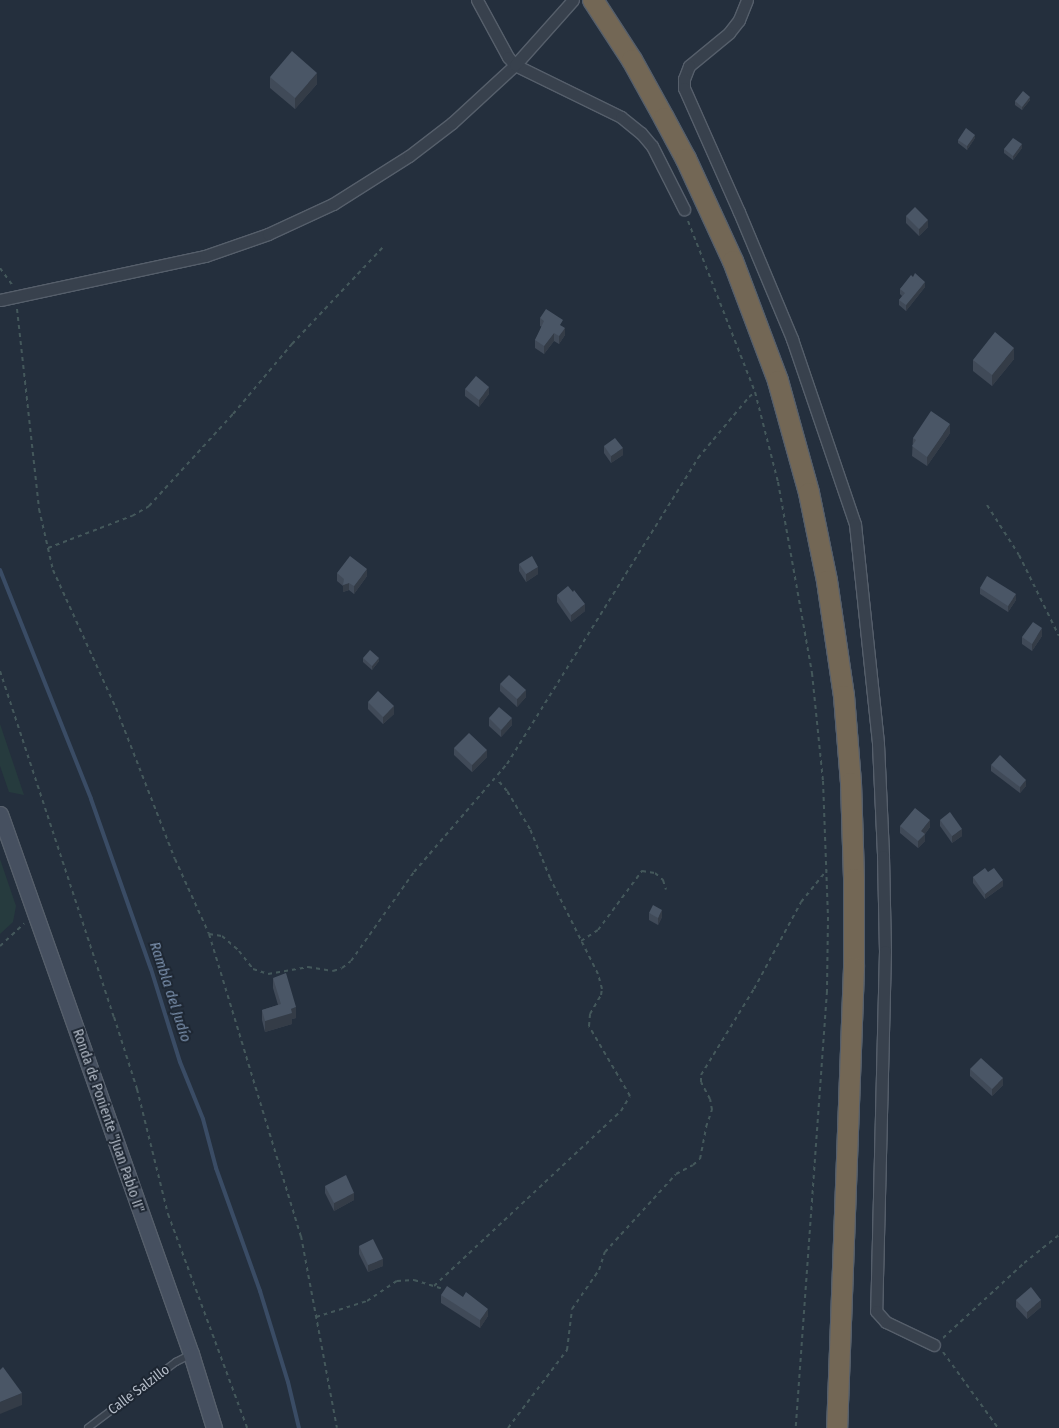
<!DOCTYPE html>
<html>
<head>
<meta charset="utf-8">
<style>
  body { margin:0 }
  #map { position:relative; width:1059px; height:1428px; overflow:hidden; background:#242f3d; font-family:"Fira Sans Condensed",sans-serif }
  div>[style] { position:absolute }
  .green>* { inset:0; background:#263b3e }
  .stream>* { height:4px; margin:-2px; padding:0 2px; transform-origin:2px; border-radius:2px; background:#3a4c65 }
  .path>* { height:2px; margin-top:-1px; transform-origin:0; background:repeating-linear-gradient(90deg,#44585b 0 4px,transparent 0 8px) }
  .roads { filter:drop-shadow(1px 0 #565f6b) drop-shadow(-1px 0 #565f6b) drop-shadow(0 1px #565f6b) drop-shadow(0 -1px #565f6b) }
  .lane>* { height:5.5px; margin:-2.75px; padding:0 2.75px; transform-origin:2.75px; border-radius:2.75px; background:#38414d }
  .street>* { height:11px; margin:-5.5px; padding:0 5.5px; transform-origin:5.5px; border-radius:5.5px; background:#38414d }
  .secondary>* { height:15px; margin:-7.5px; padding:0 7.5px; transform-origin:7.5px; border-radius:7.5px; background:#465060 }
  .highway>* { height:20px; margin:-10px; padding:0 10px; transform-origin:10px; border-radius:10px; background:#736755 }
  .wall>* { inset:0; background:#404a58 }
  .shaded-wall>* { inset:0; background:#343c47 }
  .building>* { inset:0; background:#4a5666 }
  span { translate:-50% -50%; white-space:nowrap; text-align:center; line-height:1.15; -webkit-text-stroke:4px #1d2632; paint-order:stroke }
  .street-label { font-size:14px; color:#b4bcc8 }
  .water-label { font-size:15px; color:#7c92af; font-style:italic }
</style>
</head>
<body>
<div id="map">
  <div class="green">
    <i style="clip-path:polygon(0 724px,24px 795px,9px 792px,0 766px)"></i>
    <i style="clip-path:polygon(0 859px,16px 906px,13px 922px,0 934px)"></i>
  </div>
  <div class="stream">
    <i style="left:0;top:570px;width:246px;rotate:68.3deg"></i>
    <i style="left:91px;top:799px;width:180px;rotate:70.6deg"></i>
    <i style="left:151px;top:969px;width:97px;rotate:72.7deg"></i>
    <i style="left:180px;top:1062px;width:61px;rotate:68deg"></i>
    <i style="left:203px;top:1119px;width:51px;rotate:75.1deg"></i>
    <i style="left:216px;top:1168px;width:131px;rotate:70.3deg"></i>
    <i style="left:260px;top:1291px;width:95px;rotate:72.9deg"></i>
    <i style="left:288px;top:1382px;width:47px;rotate:76.6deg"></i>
  </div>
  <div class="path">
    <i style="left:688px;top:221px;width:184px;rotate:68.6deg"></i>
    <i style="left:755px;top:392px;width:93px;rotate:75.7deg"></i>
    <i style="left:778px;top:482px;width:194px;rotate:79.9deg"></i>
    <i style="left:812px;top:673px;width:109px;rotate:84.2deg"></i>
    <i style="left:823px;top:781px;width:136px;rotate:87.9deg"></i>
    <i style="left:828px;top:917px;width:74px;rotate:90.8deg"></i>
    <i style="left:827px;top:991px;width:438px;rotate:94.1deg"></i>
    <i style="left:0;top:268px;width:22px;rotate:54deg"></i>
    <i style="left:17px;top:309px;width:201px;rotate:83.7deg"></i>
    <i style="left:39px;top:509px;width:63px;rotate:77.1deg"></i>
    <i style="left:53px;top:570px;width:152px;rotate:65.5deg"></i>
    <i style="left:116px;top:708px;width:162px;rotate:68.7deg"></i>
    <i style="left:175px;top:859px;width:82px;rotate:65.6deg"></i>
    <i style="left:209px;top:934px;width:13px;rotate:9deg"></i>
    <i style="left:222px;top:936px;width:23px;rotate:41deg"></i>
    <i style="left:239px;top:951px;width:23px;rotate:52deg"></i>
    <i style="left:253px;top:969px;width:16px;rotate:18deg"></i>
    <i style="left:268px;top:974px;width:41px;rotate:-9.9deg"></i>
    <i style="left:308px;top:967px;width:25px;rotate:9deg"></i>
    <i style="left:333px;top:971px;width:9px;rotate:-18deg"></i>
    <i style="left:342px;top:968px;width:11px;rotate:-38deg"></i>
    <i style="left:351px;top:961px;width:109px;rotate:-54.7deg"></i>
    <i style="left:414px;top:872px;width:143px;rotate:-49.3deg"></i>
    <i style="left:507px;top:764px;width:361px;rotate:-58deg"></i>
    <i style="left:698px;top:458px;width:80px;rotate:-50.1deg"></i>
    <i style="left:749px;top:397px;width:8px;rotate:-40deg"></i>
    <i style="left:987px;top:505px;width:59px;rotate:57.4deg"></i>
    <i style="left:1019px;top:555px;width:90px;rotate:63.7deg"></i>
    <i style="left:48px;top:548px;width:90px;rotate:-20.9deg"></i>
    <i style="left:132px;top:516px;width:20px;rotate:-30deg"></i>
    <i style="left:149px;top:506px;width:125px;rotate:-47.6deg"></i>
    <i style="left:233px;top:414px;width:92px;rotate:-49.9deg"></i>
    <i style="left:292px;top:344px;width:132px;rotate:-46.8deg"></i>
    <i style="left:0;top:671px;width:364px;rotate:71.8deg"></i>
    <i style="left:114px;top:1017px;width:76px;rotate:72.3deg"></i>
    <i style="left:137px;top:1089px;width:129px;rotate:76.1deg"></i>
    <i style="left:168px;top:1214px;width:228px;rotate:69.7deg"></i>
    <i style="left:209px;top:934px;width:316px;rotate:73.1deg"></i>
    <i style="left:301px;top:1236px;width:195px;rotate:79.4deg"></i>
    <i style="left:581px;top:941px;width:20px;rotate:-33deg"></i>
    <i style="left:598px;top:930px;width:74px;rotate:-53.3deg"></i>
    <i style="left:642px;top:871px;width:13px;rotate:9deg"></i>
    <i style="left:655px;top:873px;width:11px;rotate:41deg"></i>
    <i style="left:663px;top:880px;width:10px;rotate:73deg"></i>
    <i style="left:0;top:946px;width:33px;rotate:-43deg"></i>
    <i style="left:434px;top:1286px;width:256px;rotate:-43.1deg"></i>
    <i style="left:621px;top:1111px;width:17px;rotate:-59deg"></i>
    <i style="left:630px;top:1096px;width:81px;rotate:-120.4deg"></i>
    <i style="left:589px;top:1026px;width:12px;rotate:-85deg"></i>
    <i style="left:590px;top:1014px;width:22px;rotate:-60deg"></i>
    <i style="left:601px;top:995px;width:6px;rotate:-81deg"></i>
    <i style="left:602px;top:989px;width:16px;rotate:-105deg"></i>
    <i style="left:598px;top:974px;width:107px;rotate:-116.6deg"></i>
    <i style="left:550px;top:878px;width:53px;rotate:-112.2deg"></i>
    <i style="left:530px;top:829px;width:44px;rotate:-121.2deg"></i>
    <i style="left:507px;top:791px;width:16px;rotate:-130deg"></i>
    <i style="left:316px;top:1317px;width:53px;rotate:-17.4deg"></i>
    <i style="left:367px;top:1301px;width:36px;rotate:-34deg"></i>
    <i style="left:397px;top:1281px;width:17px;rotate:-3deg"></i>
    <i style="left:414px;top:1280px;width:28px;rotate:17deg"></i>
    <i style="left:943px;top:1338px;width:110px;rotate:-42.8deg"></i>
    <i style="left:1024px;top:1263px;width:45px;rotate:-38.7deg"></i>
    <i style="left:943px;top:1352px;width:94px;rotate:54.1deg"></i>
    <i style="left:508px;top:1428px;width:98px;rotate:-52.9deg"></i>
    <i style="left:567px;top:1350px;width:41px;rotate:-83deg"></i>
    <i style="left:572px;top:1309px;width:47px;rotate:-55.3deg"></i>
    <i style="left:599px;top:1270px;width:19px;rotate:-72deg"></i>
    <i style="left:605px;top:1252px;width:105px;rotate:-47.7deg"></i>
    <i style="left:676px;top:1174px;width:19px;rotate:-28deg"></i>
    <i style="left:693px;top:1165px;width:9px;rotate:-41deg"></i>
    <i style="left:700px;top:1159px;width:33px;rotate:-79deg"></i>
    <i style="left:706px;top:1127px;width:18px;rotate:-71deg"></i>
    <i style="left:712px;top:1110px;width:11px;rotate:-100deg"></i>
    <i style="left:710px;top:1099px;width:19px;rotate:-118deg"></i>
    <i style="left:701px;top:1082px;width:7px;rotate:-90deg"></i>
    <i style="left:701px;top:1075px;width:101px;rotate:-58.4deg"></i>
    <i style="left:754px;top:989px;width:99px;rotate:-61.6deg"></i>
    <i style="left:801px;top:902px;width:41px;rotate:-50.9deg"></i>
  </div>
  <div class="roads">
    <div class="lane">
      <i style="left:88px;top:1428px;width:110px;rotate:-36.9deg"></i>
      <i style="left:176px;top:1362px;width:16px;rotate:-27deg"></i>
    </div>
    <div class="street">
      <i style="left:477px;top:0;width:65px;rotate:61.5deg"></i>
      <i style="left:508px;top:57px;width:11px;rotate:49deg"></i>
      <i style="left:515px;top:65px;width:118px;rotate:26.1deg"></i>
      <i style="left:621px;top:117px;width:26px;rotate:39deg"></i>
      <i style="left:641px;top:133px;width:17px;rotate:50deg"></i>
      <i style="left:652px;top:146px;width:71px;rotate:63.1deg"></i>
      <i style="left:747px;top:0;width:22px;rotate:112deg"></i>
      <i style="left:739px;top:20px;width:16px;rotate:128deg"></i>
      <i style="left:729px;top:33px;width:52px;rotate:140.5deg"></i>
      <i style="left:689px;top:66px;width:14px;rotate:111deg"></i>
      <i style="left:684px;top:79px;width:9px;rotate:90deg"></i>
      <i style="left:684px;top:88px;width:136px;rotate:66.1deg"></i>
      <i style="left:739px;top:212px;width:138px;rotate:67.3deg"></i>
      <i style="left:792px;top:339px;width:195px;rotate:71.2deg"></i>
      <i style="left:855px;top:524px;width:221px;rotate:84deg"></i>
      <i style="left:878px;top:744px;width:112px;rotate:87.4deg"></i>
      <i style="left:883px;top:856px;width:95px;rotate:88.8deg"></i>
      <i style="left:885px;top:951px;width:360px;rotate:91.4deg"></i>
      <i style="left:876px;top:1311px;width:15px;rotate:48deg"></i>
      <i style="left:886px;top:1322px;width:53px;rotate:25.6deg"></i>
      <i style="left:0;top:300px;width:210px;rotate:-12.1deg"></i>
      <i style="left:205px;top:256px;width:67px;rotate:-19.2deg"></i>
      <i style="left:268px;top:234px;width:72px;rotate:-24.8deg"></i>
      <i style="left:333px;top:204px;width:90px;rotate:-32.3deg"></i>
      <i style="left:409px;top:156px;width:54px;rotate:-37.5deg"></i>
      <i style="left:452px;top:123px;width:86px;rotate:-42.6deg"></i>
      <i style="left:515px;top:65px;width:87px;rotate:-48.3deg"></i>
    </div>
    <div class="secondary">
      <i style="left:0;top:814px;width:573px;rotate:70.52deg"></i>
      <i style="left:191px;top:1354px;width:77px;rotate:72.7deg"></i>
    </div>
    <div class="highway">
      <i style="left:593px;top:0;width:72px;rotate:57deg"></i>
      <i style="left:632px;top:60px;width:66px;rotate:61.1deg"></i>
      <i style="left:664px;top:118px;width:47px;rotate:61.8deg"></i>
      <i style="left:686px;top:159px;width:112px;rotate:65.3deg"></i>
      <i style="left:733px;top:261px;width:128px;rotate:69.4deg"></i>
      <i style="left:778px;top:381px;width:116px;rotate:74.5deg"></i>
      <i style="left:809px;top:493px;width:90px;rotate:78.4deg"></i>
      <i style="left:827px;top:581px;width:116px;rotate:81.6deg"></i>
      <i style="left:844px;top:696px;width:87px;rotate:85.4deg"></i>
      <i style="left:851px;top:783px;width:96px;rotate:88.2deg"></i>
      <i style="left:854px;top:879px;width:89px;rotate:90deg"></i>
      <i style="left:854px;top:968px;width:460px;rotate:92.1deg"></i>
    </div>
  </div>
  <div class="wall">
    <i style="clip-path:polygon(270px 77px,317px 84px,295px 109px,270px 88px)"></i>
    <i style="clip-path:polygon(1030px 100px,1022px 110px,1015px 105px,1015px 101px)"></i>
    <i style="clip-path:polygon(975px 138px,967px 150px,958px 143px,958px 140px)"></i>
    <i style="clip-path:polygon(1022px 148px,1013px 160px,1004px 153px,1004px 149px)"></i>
    <i style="clip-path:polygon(906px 216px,928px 227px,919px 236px,906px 223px)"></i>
    <i style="clip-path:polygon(913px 277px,925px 287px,906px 311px,899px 305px,899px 300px,902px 296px,900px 294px,900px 289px)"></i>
    <i style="clip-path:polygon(540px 318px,563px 327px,565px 335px,559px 344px,554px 341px,544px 354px,535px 348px,535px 340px,542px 327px,540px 326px)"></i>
    <i style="clip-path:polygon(1014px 359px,992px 386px,973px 371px,973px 360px)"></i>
    <i style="clip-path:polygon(465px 389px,489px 394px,479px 407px,465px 396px)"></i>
    <i style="clip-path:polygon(950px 433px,927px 466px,912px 456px,913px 438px)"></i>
    <i style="clip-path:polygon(604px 446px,623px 455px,611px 463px,604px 453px)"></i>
    <i style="clip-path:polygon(519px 564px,538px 574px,526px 582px,519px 571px)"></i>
    <i style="clip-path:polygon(337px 573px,367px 576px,354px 594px,349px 590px,343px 592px,343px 586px,337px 581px)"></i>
    <i style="clip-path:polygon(980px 588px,1016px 600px,1008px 612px,980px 594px)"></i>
    <i style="clip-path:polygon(557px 595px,585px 611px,571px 622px,557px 602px)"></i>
    <i style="clip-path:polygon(1042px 636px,1032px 651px,1022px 644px,1022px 637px)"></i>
    <i style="clip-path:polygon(363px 658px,379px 661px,372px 670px,363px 662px)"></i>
    <i style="clip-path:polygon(500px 684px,526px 697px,517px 707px,500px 691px)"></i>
    <i style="clip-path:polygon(368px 702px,394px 714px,383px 724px,368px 709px)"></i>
    <i style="clip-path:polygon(489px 718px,512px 725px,501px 737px,489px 726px)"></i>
    <i style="clip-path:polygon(454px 748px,487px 757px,472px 772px,454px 755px)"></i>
    <i style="clip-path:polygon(991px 765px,1026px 786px,1020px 793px,991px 771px)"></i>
    <i style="clip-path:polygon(940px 820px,962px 836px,952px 843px,940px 826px)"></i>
    <i style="clip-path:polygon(900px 826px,930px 827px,925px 834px,925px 841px,918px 848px,900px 833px)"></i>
    <i style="clip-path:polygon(988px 872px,1003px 886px,985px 899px,973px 883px,973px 877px)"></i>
    <i style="clip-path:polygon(649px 913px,662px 917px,658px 925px,649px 920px)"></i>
    <i style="clip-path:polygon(273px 978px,296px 1018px,292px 1019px,292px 1024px,265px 1032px,262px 1020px,262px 1010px,278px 1005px,273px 988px)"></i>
    <i style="clip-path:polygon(970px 1069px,1003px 1085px,992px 1096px,970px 1076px)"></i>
    <i style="clip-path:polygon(325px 1186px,354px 1200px,334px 1211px,325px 1193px)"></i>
    <i style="clip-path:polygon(359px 1246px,383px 1266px,368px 1272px,359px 1254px)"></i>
    <i style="clip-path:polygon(441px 1295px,463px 1297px,488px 1316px,480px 1328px,441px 1303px)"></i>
    <i style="clip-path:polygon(1016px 1300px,1041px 1307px,1027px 1319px,1016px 1307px)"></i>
  </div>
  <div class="shaded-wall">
    <i style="clip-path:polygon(317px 73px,317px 84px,295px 109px,295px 98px)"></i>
    <i style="clip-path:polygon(1030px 97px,1030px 100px,1022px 110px,1022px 107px)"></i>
    <i style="clip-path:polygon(975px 135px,975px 138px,967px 150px,967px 146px)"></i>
    <i style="clip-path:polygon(1022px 144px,1022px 148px,1013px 160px,1013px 156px)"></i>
    <i style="clip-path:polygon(928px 220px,928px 227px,919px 236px,919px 229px)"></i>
    <i style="clip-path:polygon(925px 282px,925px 287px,906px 311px,906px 305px)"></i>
    <i style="clip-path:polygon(565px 328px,565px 335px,559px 344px,559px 336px)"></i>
    <i style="clip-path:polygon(554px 333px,554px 341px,544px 354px,544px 346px)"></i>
    <i style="clip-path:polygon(1014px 348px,1014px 359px,992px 386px,992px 375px)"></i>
    <i style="clip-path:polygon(489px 387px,489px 394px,479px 407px,479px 400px)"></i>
    <i style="clip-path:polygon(950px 424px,950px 433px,927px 466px,927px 457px)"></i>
    <i style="clip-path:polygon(623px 448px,623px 455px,611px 463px,611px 456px)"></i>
    <i style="clip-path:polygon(538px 567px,538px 574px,526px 582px,526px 574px)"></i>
    <i style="clip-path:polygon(367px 569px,367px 576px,354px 594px,354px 586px)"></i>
    <i style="clip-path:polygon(349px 583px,349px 590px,343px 592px,343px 585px)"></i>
    <i style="clip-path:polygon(1016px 594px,1016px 600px,1008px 612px,1008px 606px)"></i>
    <i style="clip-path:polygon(585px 604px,585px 611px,571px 622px,571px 615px)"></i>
    <i style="clip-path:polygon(1042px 628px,1042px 636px,1032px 651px,1032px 644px)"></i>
    <i style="clip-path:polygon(379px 658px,379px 661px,372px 670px,372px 666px)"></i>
    <i style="clip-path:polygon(526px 690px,526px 697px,517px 707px,517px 699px)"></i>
    <i style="clip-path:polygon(394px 706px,394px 714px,383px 724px,383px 717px)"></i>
    <i style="clip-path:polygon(512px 718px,512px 725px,501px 737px,501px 730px)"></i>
    <i style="clip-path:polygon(487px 750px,487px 757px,472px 772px,472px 765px)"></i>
    <i style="clip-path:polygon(1026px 780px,1026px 786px,1020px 793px,1020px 787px)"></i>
    <i style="clip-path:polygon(930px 820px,930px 827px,925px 834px,925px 841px,918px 848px,918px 841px,921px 831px)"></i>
    <i style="clip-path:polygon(962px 829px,962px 836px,952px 843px,952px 836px)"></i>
    <i style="clip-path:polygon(1003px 880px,1003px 886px,985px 899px,985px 894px)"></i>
    <i style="clip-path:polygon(662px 910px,662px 917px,658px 925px,658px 918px)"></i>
    <i style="clip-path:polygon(296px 1007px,296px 1018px,292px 1019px,292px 1024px,265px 1032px,265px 1021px,291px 1009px)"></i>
    <i style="clip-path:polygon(1003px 1078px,1003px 1085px,992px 1096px,992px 1089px)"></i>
    <i style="clip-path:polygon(354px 1193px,354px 1200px,334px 1211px,334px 1203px)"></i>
    <i style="clip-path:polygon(383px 1259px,383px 1266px,368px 1272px,368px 1265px)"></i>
    <i style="clip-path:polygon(1041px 1300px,1041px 1307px,1027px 1319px,1027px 1312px)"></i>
    <i style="clip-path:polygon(488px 1309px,488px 1316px,480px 1328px,480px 1320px)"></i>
    <i style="clip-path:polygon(22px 1393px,22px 1405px,0 1414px,0 1402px)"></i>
  </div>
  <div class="building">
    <i style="clip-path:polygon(292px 51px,317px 73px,295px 98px,270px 77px)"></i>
    <i style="clip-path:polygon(1023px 91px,1030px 97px,1022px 107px,1015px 101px)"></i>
    <i style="clip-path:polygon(966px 128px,975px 135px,967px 146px,958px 140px)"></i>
    <i style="clip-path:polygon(1013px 138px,1022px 144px,1013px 156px,1004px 149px)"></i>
    <i style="clip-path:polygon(915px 207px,928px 220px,919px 229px,906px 216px)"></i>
    <i style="clip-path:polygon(915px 273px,925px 282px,906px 305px,899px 300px,905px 293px,900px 289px,911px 275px,913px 277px)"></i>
    <i style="clip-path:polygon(546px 309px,563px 320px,560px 325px,565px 328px,559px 336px,554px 333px,544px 346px,535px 340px,544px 321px,540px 318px)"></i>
    <i style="clip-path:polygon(995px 332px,1014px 348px,992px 375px,973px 360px)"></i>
    <i style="clip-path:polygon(476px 376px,489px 387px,479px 400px,465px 389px)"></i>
    <i style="clip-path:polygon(931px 411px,950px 424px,927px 457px,912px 446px,916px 440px,913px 438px)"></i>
    <i style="clip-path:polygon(615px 438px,623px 448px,611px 456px,604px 446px)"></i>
    <i style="clip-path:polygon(350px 556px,367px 569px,354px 586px,349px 583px,343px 585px,344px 579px,337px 573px)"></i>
    <i style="clip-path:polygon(532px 556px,538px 567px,526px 574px,519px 564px)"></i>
    <i style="clip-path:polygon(987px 576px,1016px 594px,1008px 606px,980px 588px)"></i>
    <i style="clip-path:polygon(568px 586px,573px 592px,574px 590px,585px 604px,571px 615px,557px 595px)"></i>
    <i style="clip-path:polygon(1033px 622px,1042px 628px,1032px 644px,1022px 637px)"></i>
    <i style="clip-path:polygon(370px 650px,379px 658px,372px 666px,363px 658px)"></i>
    <i style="clip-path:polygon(509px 675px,526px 690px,517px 699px,500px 684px)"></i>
    <i style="clip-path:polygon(378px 691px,394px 706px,383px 717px,368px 702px)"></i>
    <i style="clip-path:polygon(499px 707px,512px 718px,501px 730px,489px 718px)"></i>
    <i style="clip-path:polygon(469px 733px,487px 750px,472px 765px,454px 748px)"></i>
    <i style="clip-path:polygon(1000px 755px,1026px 780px,1020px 787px,991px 765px)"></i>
    <i style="clip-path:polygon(915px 808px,930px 820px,921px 831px,925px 834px,918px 841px,900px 826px)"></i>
    <i style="clip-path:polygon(950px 812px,962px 829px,952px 836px,940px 820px)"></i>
    <i style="clip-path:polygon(985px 868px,988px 872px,994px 868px,1003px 880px,985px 894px,973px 877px)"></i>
    <i style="clip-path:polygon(653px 905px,662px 910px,658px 918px,649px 913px)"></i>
    <i style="clip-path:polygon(286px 973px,296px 1007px,291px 1009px,292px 1013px,265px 1021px,262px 1010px,281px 1004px,273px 978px)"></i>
    <i style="clip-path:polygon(981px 1058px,1003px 1078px,992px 1089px,970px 1069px)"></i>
    <i style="clip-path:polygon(346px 1175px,354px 1193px,334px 1203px,325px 1186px)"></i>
    <i style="clip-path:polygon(373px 1239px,383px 1259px,368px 1265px,359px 1246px)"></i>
    <i style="clip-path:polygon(447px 1286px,463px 1297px,466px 1292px,488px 1309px,480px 1320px,441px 1295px)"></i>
    <i style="clip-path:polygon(1031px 1287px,1041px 1300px,1027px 1312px,1016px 1300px)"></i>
    <i style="clip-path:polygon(3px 1367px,22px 1393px,0 1402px,0 1370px)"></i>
  </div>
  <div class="street-label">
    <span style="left:108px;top:1121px;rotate:71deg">Ronda de Poniente "Juan Pablo II"</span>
    <span style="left:139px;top:1390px;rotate:-37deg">Calle Salzillo</span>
  </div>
  <div class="water-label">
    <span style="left:170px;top:992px;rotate:72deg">Rambla del Judío</span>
  </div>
</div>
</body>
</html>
